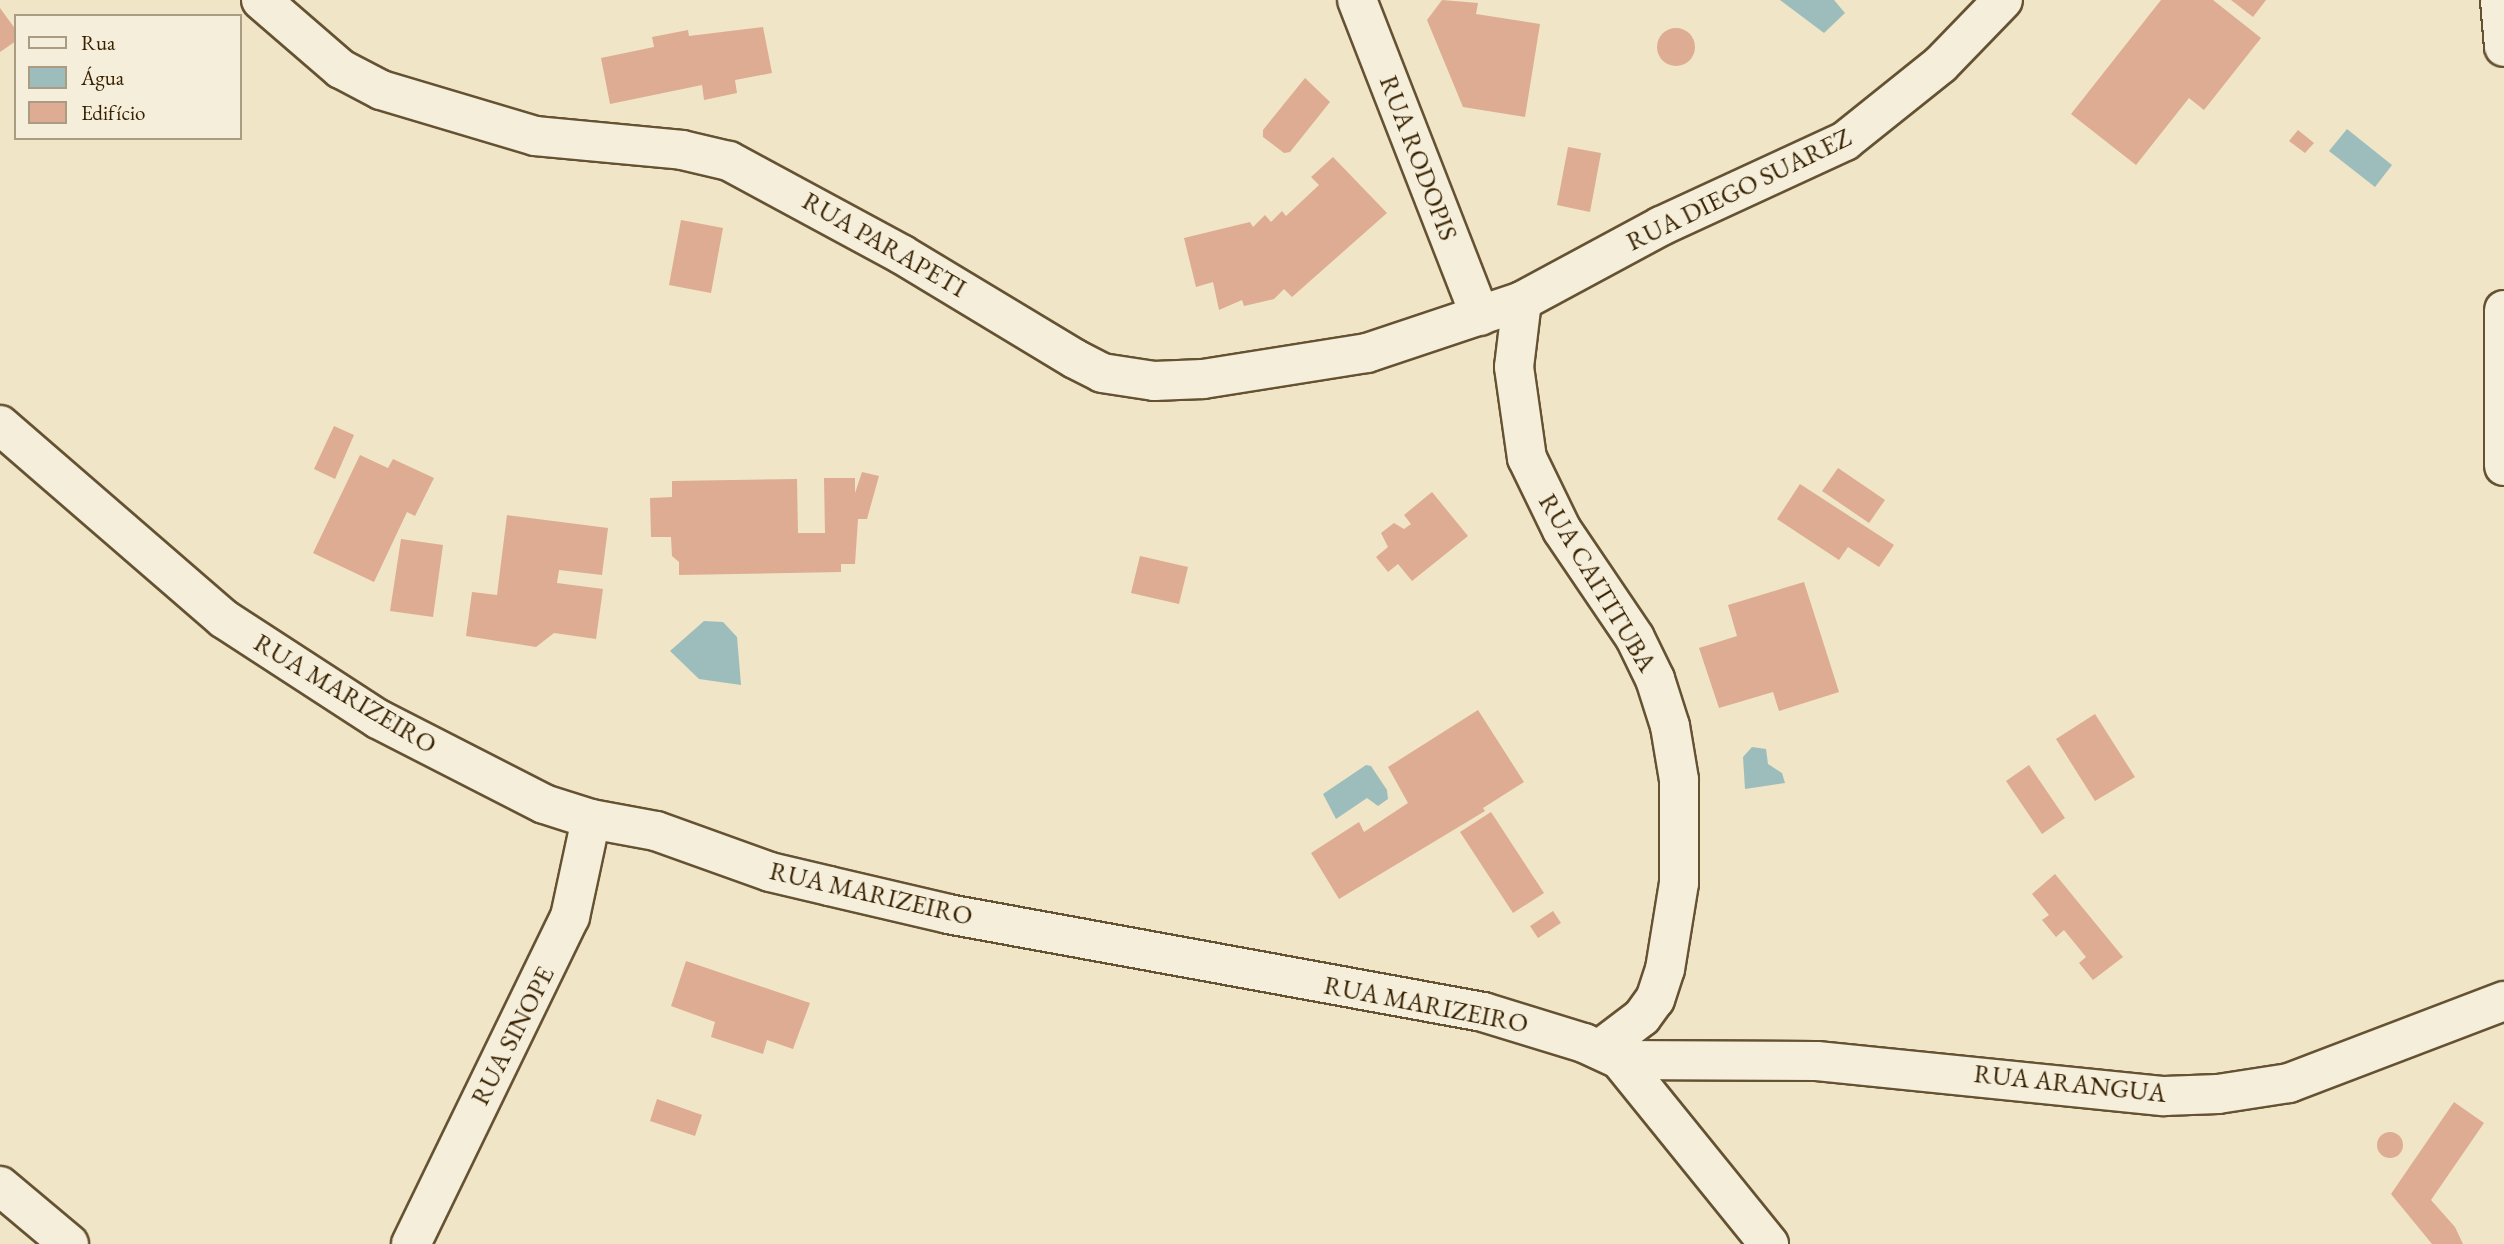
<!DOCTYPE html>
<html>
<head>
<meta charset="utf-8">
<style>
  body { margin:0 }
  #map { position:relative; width:2504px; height:1244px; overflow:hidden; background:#f0e5c6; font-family:"EB Garamond",serif }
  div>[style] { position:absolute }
  .water>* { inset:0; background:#9dbdbc }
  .building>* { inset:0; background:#deac92 }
  .round { border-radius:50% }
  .roads { filter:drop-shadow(2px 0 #655232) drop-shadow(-2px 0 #655232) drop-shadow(0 2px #655232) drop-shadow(0 -2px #655232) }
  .street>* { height:38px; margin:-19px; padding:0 19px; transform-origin:19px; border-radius:19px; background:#f5eeda }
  span { translate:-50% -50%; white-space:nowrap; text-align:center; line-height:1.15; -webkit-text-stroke:7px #f5eeda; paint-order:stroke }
  .street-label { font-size:26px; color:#372100 }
  .legend { position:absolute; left:14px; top:14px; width:228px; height:126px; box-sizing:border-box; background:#f5eeda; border:2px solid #a99c83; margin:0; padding:9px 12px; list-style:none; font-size:21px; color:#372100 }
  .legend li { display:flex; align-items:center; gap:14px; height:35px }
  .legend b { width:35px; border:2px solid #a99c83 }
</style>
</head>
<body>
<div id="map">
  <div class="water">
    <i style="clip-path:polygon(1780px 0,1834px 0,1845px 13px,1824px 33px)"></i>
    <i style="clip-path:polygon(2347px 129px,2392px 165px,2375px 187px,2329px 151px)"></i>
    <i style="clip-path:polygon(704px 621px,723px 622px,737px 637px,741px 685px,699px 679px,670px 651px)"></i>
    <i style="clip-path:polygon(1752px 747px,1766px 749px,1768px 764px,1782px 773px,1785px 783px,1745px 789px,1743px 757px)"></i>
    <i style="clip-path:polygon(1366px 765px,1371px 766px,1387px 790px,1388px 799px,1378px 806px,1367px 798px,1336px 819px,1323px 794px)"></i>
  </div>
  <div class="building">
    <i style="clip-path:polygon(1442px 0,1478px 3px,1476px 14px,1540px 24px,1525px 117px,1463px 107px,1427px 20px)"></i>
    <i style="clip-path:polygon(2161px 0,2213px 0,2261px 38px,2204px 110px,2189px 98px,2136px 165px,2071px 114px)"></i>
    <i style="clip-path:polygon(2231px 0,2266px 0,2253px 17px)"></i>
    <i style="clip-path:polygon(0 8px,16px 30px,16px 41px,0 52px)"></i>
    <i style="clip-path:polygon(763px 27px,772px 73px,735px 80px,737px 93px,704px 100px,702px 85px,610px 104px,601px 58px,654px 47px,652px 37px,688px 30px,689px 36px)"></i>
    <i class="round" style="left:1657px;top:28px;width:38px;height:38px"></i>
    <i style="clip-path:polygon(1305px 78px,1330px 102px,1290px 152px,1284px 153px,1263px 137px,1263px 130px)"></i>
    <i style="clip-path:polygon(2298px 130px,2314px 143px,2305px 153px,2289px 141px)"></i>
    <i style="clip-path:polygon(1568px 147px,1601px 153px,1590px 212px,1557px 205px)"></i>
    <i style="clip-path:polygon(1333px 157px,1387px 213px,1292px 297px,1284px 289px,1274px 299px,1244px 306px,1242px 300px,1219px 310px,1213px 282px,1196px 287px,1184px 238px,1250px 222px,1253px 227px,1265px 215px,1271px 222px,1282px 211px,1286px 216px,1319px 185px,1311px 177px)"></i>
    <i style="clip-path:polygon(681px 220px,723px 228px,711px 293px,669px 285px)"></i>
    <i style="clip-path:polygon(334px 426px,354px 435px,335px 479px,314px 469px)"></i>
    <i style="clip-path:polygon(360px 455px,388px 468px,393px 459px,434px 478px,415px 516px,407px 512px,374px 582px,313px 553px)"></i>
    <i style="clip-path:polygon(1838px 468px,1885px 500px,1869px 523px,1822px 491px)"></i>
    <i style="clip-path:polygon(862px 472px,879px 476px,867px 519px,858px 519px,855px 564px,841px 564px,841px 572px,679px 575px,679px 562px,672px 556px,671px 537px,651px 537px,650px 498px,672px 497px,672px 481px,797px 479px,798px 533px,825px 533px,824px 478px,855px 478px,855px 493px)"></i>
    <i style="clip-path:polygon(1800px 484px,1894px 545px,1879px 567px,1848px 547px,1839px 560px,1777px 519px)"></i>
    <i style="clip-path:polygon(1432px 492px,1468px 536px,1412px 581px,1398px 564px,1388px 572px,1376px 557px,1388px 547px,1381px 533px,1394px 523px,1404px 529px,1411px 524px,1404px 515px)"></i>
    <i style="clip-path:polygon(507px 515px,608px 528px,602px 575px,559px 570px,557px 583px,603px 589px,596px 639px,554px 633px,536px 647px,466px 636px,472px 592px,497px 595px)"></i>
    <i style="clip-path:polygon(401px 539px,443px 545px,433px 617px,390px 611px)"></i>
    <i style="clip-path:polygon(1140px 556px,1188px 567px,1179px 604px,1131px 593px)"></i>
    <i style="clip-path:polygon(1804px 582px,1839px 692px,1779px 711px,1773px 692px,1719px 708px,1699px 648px,1737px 636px,1728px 605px)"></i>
    <i style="clip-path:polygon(1478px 710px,1524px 782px,1483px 808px,1485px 811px,1339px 899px,1311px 853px,1359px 822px,1364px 832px,1408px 803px,1388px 767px)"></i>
    <i style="clip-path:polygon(2095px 714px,2135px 777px,2095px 801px,2056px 739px)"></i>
    <i style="clip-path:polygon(2029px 765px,2065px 818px,2042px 834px,2006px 781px)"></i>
    <i style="clip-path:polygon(1491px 812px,1544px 893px,1513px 913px,1460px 832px)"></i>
    <i style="clip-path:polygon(2055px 874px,2123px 957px,2093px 980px,2079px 963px,2086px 957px,2064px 930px,2056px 937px,2042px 920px,2049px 915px,2032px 894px)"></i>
    <i style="clip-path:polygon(1553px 911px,1561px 923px,1538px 938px,1530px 926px)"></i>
    <i style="clip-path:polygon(686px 961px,810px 1003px,793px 1049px,767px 1040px,763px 1054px,711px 1037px,715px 1022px,671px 1006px)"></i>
    <i style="clip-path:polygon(657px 1099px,702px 1115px,695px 1136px,650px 1121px)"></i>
    <i style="clip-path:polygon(2454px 1102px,2484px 1123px,2431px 1200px,2455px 1227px,2463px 1244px,2432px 1244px,2391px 1194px)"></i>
    <i class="round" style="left:2377px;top:1132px;width:26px;height:26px"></i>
  </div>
  <div class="roads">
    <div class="street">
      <i style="left:261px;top:0;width:106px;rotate:40.8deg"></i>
      <i style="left:341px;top:69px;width:45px;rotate:27.7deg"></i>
      <i style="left:381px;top:90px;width:161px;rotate:16.6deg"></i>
      <i style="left:535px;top:136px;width:148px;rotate:5.4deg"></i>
      <i style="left:682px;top:150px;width:48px;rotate:13.2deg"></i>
      <i style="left:729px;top:161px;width:196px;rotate:28.4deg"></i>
      <i style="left:901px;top:254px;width:203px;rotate:31.1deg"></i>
      <i style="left:1075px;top:359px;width:30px;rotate:27deg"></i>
      <i style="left:1102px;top:373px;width:53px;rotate:8.7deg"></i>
      <i style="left:1154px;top:381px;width:49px;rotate:-2.3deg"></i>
      <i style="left:1203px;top:379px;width:166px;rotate:-9deg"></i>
      <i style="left:1367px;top:353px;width:163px;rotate:-18.5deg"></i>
      <i style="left:1522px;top:301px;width:158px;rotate:-28.3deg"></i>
      <i style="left:1661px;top:226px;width:203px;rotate:-24.8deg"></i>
      <i style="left:1845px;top:141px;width:123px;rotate:-38.7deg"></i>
      <i style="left:1941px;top:64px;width:89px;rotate:-45.9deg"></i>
      <i style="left:1357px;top:0;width:339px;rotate:68.7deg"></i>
      <i style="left:2500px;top:0;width:47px;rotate:85.1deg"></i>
      <i style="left:1522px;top:301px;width:66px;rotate:96.9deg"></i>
      <i style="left:1514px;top:367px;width:92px;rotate:81.9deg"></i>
      <i style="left:1527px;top:458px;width:80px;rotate:64.1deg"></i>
      <i style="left:1562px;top:530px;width:130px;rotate:55.9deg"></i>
      <i style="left:1635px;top:638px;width:46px;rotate:64deg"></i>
      <i style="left:1655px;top:679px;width:49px;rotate:72.3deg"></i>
      <i style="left:1670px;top:726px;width:55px;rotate:80.5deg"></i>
      <i style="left:1679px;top:780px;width:103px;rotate:90deg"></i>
      <i style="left:1679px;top:883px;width:87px;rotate:99.2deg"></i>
      <i style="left:1665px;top:969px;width:32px;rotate:108deg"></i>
      <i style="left:1655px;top:999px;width:22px;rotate:126deg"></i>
      <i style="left:1642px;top:1017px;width:53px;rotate:142.7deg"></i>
      <i style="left:2504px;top:310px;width:156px;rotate:90deg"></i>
      <i style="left:0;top:425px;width:296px;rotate:40.9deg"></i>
      <i style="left:224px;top:619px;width:184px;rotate:33deg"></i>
      <i style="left:378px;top:719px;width:186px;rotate:27.1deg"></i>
      <i style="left:544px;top:804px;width:49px;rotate:17.7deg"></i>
      <i style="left:591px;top:819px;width:66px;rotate:10.5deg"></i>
      <i style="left:656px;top:831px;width:121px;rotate:19.8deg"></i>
      <i style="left:770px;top:872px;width:61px;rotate:13.3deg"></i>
      <i style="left:829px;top:886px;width:122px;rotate:13.2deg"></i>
      <i style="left:948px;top:914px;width:544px;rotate:10.38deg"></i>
      <i style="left:1483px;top:1012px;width:106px;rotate:17.1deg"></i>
      <i style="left:1584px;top:1043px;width:40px;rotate:25deg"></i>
      <i style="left:1620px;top:1060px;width:237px;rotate:51deg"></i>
      <i style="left:1620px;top:1060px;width:197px;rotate:0.3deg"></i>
      <i style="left:1817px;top:1061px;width:349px;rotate:5.8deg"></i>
      <i style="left:2164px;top:1096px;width:54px;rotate:-2.1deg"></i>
      <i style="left:2218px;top:1094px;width:72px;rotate:-8.8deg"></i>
      <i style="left:2289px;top:1083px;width:230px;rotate:-20.9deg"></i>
      <i style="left:0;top:1186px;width:90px;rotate:40deg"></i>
      <i style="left:411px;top:1244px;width:364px;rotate:-64.1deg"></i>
      <i style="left:570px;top:917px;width:100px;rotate:-77.9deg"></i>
    </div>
  </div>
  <div class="street-label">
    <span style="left:1418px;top:158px;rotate:69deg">RUA RODOPIS</span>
    <span style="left:1739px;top:190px;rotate:-26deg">RUA DIEGO SUAREZ</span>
    <span style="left:884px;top:245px;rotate:30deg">RUA PARAPETI</span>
    <span style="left:1597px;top:583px;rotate:59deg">RUA CAITITUBA</span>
    <span style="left:345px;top:694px;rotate:31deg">RUA MARIZEIRO</span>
    <span style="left:871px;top:894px;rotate:13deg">RUA MARIZEIRO</span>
    <span style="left:1426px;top:1005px;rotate:11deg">RUA MARIZEIRO</span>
    <span style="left:513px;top:1036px;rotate:-63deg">RUA SINOPE</span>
    <span style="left:2070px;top:1084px;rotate:6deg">RUA ARANGUA</span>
  </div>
  <ul class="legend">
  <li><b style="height:9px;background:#f5eeda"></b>Rua</li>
  <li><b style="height:19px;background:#9dbdbc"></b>Água</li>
  <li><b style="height:19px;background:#deac92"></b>Edifício</li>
  </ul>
</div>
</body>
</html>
